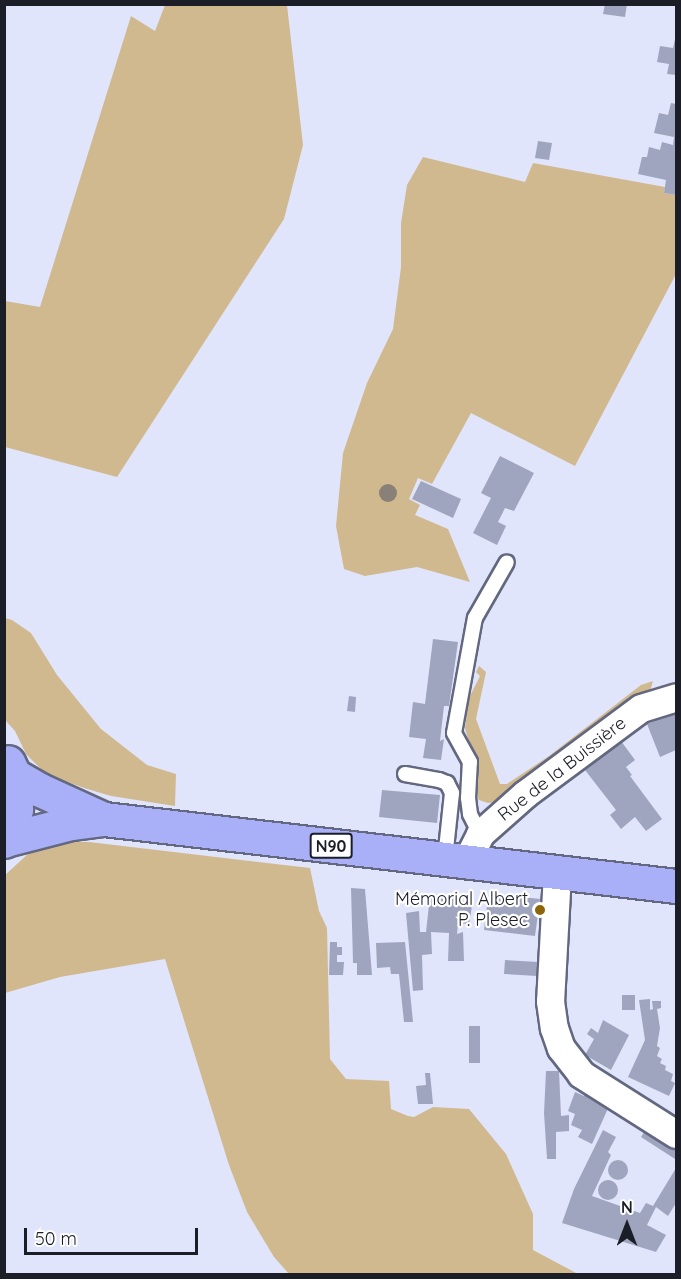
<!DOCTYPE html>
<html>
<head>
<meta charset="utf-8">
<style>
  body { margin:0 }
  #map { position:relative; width:681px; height:1279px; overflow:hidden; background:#e0e5fb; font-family:Quicksand,sans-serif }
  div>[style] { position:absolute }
  .green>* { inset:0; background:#d1b98f }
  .building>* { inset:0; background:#a0a5bf }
  .round { border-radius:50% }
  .roads { filter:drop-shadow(2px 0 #636880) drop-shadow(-2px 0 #636880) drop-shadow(0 2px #636880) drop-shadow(0 -2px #636880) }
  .lane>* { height:14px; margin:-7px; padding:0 7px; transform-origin:7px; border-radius:7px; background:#fff }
  .street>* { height:27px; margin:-13.5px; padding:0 13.5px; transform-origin:13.5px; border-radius:13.5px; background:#fff }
  .primary>* { height:33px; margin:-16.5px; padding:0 16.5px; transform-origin:16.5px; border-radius:16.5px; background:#a9b0f7 }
  .trees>* { width:18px; height:18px; margin:-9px; border-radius:50%; background:#898177 }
  .dots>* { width:16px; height:16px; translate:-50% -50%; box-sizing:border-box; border:3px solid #fff; border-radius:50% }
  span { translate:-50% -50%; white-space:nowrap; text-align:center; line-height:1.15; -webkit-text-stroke:4.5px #fff; paint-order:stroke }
  .shield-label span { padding:2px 4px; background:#fff; border:2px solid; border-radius:4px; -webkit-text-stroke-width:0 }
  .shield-label { font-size:16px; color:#1b1d27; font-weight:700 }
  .street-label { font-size:18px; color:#1b1d27 }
  .poi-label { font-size:18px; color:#1b1d27 }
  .right { translate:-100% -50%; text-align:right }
  .frame { position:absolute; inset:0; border:6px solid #1b1d27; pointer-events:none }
  .north { position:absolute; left:597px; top:1195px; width:60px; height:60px; -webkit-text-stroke:4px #fff; paint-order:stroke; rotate:0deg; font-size:16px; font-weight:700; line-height:24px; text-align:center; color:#1b1d27 }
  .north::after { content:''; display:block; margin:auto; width:21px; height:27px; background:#1b1d27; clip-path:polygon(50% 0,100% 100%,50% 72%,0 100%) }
  .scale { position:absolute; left:24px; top:1228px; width:174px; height:27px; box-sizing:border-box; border:3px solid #1b1d27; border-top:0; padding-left:8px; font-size:18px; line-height:21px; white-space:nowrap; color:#1b1d27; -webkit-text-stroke:4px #fff; paint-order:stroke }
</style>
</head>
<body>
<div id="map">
  <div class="green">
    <i style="clip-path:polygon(165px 5px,287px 5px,303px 145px,284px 219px,117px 477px,5px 447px,5px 301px,40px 307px,131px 16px,155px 31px)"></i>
    <i style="clip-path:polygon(423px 157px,525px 182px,533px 163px,665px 187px,664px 193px,676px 195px,676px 274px,575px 466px,471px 413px,432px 484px,418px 478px,409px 499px,420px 505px,415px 515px,448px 529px,470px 582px,417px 567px,365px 576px,344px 569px,336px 526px,343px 453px,367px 383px,393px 329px,401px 267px,401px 223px,407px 185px)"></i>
    <i style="clip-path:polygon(5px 618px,12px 620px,31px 633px,57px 675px,101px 729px,147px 765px,176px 774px,175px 806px,111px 796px,84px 788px,46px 774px,26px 754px,15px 731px,5px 720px)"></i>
    <i style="clip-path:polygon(479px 666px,486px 672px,476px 719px,500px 784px,507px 784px,549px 756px,641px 685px,653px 681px,649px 695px,498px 802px,488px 803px,479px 800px,475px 793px,474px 760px,465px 728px,469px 698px,480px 676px,476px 672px)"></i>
    <i style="clip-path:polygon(69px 842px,89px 842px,310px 868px,319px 911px,327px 928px,330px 1059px,346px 1079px,389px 1081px,391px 1109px,408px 1116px,414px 1117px,433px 1107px,469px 1109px,506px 1154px,533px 1214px,533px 1250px,578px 1274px,289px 1274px,274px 1257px,247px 1212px,229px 1165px,165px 959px,60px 977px,5px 993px,5px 875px,28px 854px)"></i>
  </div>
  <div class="building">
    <i style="clip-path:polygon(605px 4px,627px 4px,625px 17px,603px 14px)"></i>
    <i style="clip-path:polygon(675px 39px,676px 40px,676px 75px,667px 74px,669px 64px,657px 62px,660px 46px,673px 48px)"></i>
    <i style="clip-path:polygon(671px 103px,676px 104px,676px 195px,664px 193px,666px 180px,638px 174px,642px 157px,647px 157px,649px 147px,660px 150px,662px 142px,673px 145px,674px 137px,654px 133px,659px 113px,668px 115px)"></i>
    <i style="clip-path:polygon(538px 141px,552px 143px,549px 160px,535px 158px)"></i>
    <i style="clip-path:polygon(500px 456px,534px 473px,514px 511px,505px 508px,498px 522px,506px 526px,497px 545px,473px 533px,491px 498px,481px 493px)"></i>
    <i style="clip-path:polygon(421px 481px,461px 499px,453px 518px,412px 499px)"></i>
    <i style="clip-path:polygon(433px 639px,458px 642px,449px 706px,444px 706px,440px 741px,444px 739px,441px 760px,423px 758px,426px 739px,409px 737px,413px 702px,425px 704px)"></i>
    <i style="clip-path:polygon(349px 696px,356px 697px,355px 712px,347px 711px)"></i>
    <i style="clip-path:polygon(675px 713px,676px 750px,660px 757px,647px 724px)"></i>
    <i style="clip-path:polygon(621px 741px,635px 760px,626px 767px,632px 775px,630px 776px,662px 819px,646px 831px,635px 817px,621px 829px,610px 815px,616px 810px,585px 770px)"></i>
    <i style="clip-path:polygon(382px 790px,440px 795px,437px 823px,379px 817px)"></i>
    <i style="clip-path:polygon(351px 888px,365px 889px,372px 975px,357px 975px,357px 963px,353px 963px)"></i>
    <i style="clip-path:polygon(504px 895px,540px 899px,535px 936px,484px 930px,488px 897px)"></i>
    <i style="clip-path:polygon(430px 896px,461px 899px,460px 904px,472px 906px,469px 924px,458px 923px,457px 934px,463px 932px,464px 961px,448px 961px,449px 933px,431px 932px,432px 954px,422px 955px,423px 990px,413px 991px,406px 913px,419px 911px,420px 932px,426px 932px)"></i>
    <i style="clip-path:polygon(330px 942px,337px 942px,337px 947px,342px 947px,342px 955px,337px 955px,337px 962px,344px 962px,343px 975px,329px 975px)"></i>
    <i style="clip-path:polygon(405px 942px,413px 1022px,404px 1022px,399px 974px,391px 974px,390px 967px,377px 968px,376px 943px)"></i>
    <i style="clip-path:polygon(505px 960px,538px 962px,537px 976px,504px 974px)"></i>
    <i style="clip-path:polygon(622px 995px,635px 995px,635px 1010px,622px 1010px)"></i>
    <i style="clip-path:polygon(650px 999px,650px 1010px,653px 1009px,652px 1001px,661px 1001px,661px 1008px,657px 1009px,660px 1028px,657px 1046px,660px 1048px,657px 1056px,662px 1059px,660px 1063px,666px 1066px,665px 1070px,673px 1074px,671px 1081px,675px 1083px,669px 1096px,628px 1077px,645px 1040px,639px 1000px)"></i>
    <i style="clip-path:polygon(603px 1020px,629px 1035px,611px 1070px,585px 1055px,594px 1039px,587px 1034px,591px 1028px,598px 1033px)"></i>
    <i style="clip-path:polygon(469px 1026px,480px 1026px,480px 1063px,469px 1063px)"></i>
    <i style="clip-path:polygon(546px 1071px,559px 1071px,561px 1116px,569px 1115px,569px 1131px,556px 1132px,556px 1159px,547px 1159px,544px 1113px)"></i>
    <i style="clip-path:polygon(425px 1073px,430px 1073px,433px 1104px,418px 1104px,416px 1086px,426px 1085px)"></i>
    <i style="clip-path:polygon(575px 1092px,584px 1096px,586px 1092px,610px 1104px,592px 1144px,578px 1137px,582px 1130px,571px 1125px,575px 1114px,568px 1111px)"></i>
    <i style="clip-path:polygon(646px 1129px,676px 1148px,675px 1159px,641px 1137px)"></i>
    <i style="clip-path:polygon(603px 1130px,616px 1137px,608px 1152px,611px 1155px,592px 1196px,640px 1213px,646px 1203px,653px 1206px,676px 1168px,676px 1203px,668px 1216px,656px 1207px,647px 1225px,666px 1235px,656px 1252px,562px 1223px,574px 1189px)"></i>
    <i class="round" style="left:608px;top:1160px;width:20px;height:20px"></i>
    <i class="round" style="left:598px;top:1180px;width:20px;height:20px"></i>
  </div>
  <div class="roads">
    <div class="lane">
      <i style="left:405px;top:774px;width:35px;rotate:10deg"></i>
      <i style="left:439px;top:780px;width:9px;rotate:21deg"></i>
      <i style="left:447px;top:783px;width:11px;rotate:63deg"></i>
      <i style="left:452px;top:793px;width:66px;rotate:96.1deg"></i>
      <i style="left:480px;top:834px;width:22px;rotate:-117deg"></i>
      <i style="left:470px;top:814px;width:16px;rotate:-97deg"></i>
      <i style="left:468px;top:798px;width:36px;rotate:-87deg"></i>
      <i style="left:470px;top:762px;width:33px;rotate:-119deg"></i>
      <i style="left:454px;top:733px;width:117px;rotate:-79.7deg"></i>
      <i style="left:475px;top:618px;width:64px;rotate:-60.3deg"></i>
    </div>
    <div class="street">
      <i style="left:466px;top:862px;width:31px;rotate:-63deg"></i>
      <i style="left:480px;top:834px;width:60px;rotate:-41.6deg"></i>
      <i style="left:525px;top:794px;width:144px;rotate:-36.6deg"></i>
      <i style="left:641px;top:708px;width:37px;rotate:-17deg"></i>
      <i style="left:557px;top:873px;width:128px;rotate:93.1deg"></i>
      <i style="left:550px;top:1001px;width:27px;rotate:82deg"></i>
      <i style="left:554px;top:1028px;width:21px;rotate:71deg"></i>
      <i style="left:561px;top:1048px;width:33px;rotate:52deg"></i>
      <i style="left:581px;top:1074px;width:112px;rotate:32.3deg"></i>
    </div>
    <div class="primary">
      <i style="left:14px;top:775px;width:30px;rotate:30deg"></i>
      <i style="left:40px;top:790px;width:70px;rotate:24.4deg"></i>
      <i style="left:5px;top:840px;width:68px;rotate:-14.4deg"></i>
      <i style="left:71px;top:823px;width:33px;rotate:-7deg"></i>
      <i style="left:104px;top:819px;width:576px;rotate:6.68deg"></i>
      <i style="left:4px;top:841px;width:34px;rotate:-69deg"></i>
      <i style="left:16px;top:809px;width:34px;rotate:-93deg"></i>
      <i style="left:14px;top:775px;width:14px;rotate:-115deg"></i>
    </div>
  </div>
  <div class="trees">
    <i style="left:388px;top:493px"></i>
  </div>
  <div class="dots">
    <i style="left:540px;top:910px;background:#8d6407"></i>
  </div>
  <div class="shield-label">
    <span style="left:331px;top:846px">N90</span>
  </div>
  <div class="street-label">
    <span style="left:562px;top:769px;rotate:-38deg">Rue de la Buissière</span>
  </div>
  <div class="poi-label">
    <span class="right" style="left:528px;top:910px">Mémorial Albert<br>P. Plesec</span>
  </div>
  <div class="frame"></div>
  <div class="north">N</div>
  <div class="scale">50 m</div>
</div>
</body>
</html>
